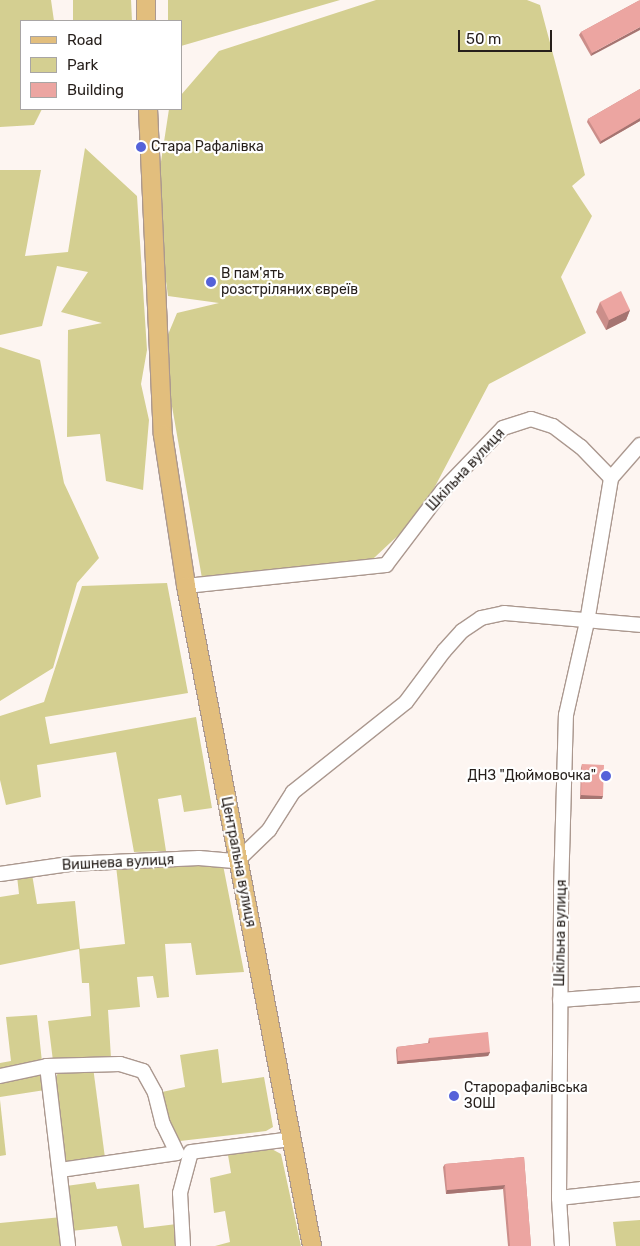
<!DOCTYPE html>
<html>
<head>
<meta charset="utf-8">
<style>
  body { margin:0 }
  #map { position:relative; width:640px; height:1246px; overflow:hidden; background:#fdf5f1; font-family:Rubik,sans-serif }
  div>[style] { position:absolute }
  .green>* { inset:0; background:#d4cf91 }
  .roads { filter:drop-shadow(1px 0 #ab988f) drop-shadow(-1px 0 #ab988f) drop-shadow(0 1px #ab988f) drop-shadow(0 -1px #ab988f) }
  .minor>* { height:14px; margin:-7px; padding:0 7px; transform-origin:7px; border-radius:7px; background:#fff }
  .major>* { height:18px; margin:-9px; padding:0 9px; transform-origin:9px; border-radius:9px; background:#e2be7d }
  .wall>* { inset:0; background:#cb8e8a }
  .shaded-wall>* { inset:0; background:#a57471 }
  .building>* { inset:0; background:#eca5a1 }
  .dots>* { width:14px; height:14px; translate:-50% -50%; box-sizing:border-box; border:2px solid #fff; border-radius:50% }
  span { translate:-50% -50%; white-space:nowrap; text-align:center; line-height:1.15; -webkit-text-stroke:4.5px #fff; paint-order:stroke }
  .poi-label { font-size:14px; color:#261f1b }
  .left { translate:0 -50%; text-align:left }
  .right { translate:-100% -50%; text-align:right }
  .street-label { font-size:14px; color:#261f1b }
  .legend { position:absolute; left:20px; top:20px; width:162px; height:90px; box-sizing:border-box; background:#fff; border:1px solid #a8a5a4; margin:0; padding:6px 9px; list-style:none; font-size:15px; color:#261f1b }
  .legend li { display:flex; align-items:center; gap:10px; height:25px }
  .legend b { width:25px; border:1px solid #a8a5a4 }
  .scale { position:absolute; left:458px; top:30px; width:94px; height:22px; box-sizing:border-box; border:2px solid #261f1b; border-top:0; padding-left:6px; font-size:15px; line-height:18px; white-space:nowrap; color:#261f1b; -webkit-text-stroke:4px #fff; paint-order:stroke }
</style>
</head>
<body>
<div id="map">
  <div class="green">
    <i style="clip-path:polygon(0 0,51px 0,54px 21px,21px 21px,21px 109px,42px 109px,34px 125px,0 127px)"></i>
    <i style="clip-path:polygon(73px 0,131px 0,132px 21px,73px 21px)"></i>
    <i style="clip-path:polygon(168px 0,340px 0,181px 46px,181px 21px,168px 21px)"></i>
    <i style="clip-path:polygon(376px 0,527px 0,540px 5px,585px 175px,572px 186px,592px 216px,561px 277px,586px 333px,489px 384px,420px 515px,360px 571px,203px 584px,162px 349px,177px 313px,219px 303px,168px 296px,155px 201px,169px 109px,181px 109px,181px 95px,219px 51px)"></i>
    <i style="clip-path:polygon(85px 148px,137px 196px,147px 350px,141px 384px,149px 420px,143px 490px,106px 481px,100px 434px,67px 437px,68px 330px,102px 323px,61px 312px,88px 272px,57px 266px,42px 326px,0 335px,0 170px,41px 170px,25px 256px,68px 252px)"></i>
    <i style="clip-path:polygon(0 347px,40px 360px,64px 483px,99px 558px,77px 583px,53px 668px,0 701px)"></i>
    <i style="clip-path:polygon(167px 583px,188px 693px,45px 717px,50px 744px,196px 717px,212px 808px,184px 812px,181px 795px,158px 799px,166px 851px,134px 852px,116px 752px,37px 765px,41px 797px,6px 805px,0 780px,0 716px,44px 702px,82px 586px)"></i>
    <i style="clip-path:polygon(223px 865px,244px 972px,196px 975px,191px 943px,165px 944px,169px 997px,157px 998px,153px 976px,137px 977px,140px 1007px,108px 1010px,111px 1058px,53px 1061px,48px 1021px,91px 1016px,89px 983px,82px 983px,79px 949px,0 965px,0 897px,19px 894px,17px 876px,32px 874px,37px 904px,75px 901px,80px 949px,125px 944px,116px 866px)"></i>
    <i style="clip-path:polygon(37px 1015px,45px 1090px,0 1097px,0 1063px,11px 1061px,6px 1017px)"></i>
    <i style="clip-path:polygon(218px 1049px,222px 1083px,264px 1077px,273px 1127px,266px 1131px,180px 1141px,173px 1136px,162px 1092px,185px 1087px,180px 1055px)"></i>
    <i style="clip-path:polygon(93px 1067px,105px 1158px,63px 1163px,54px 1085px,58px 1072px)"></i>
    <i style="clip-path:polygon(0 1100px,6px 1155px,0 1156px)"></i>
    <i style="clip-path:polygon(268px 1147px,281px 1154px,301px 1246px,215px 1246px,230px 1242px,225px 1211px,214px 1213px,210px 1178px,231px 1173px,228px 1155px)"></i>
    <i style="clip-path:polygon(95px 1182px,97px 1189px,139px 1184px,144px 1228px,177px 1224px,178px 1246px,122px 1246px,117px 1226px,71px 1231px,66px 1186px)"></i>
    <i style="clip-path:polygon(62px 1217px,64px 1246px,0 1246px,0 1223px)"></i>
    <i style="clip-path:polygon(640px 1220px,640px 1246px,616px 1246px,613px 1222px)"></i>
  </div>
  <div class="roads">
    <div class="minor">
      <i style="left:611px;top:478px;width:44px;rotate:-48.7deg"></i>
      <i style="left:186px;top:586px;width:201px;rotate:-6deg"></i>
      <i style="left:386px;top:565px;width:94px;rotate:-52.8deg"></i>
      <i style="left:443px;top:490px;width:86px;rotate:-45.9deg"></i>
      <i style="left:503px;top:428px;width:29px;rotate:-18deg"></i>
      <i style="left:531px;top:419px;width:23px;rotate:18deg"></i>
      <i style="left:553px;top:426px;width:35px;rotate:37deg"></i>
      <i style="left:581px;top:447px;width:43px;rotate:45.9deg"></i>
      <i style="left:0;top:874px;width:70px;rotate:-8.2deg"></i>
      <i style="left:69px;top:864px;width:130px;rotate:-2.6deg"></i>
      <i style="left:199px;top:858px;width:38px;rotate:5deg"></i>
      <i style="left:237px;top:861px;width:45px;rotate:-44.1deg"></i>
      <i style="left:269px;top:830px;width:45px;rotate:-57.7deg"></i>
      <i style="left:293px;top:792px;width:144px;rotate:-38.5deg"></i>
      <i style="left:406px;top:702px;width:64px;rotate:-53.3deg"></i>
      <i style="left:444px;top:651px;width:27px;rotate:-48deg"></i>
      <i style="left:462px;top:631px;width:23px;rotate:-34deg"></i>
      <i style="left:481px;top:618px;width:24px;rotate:-12deg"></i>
      <i style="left:504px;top:613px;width:137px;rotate:5deg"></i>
      <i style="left:560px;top:1000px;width:80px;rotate:-4.3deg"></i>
      <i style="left:47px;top:1066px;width:181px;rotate:83.3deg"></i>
      <i style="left:0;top:1076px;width:48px;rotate:-12deg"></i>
      <i style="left:47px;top:1066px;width:73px;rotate:-1.6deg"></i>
      <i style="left:120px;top:1064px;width:24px;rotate:17deg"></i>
      <i style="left:143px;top:1071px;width:25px;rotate:61deg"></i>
      <i style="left:155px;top:1093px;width:32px;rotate:76deg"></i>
      <i style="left:163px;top:1124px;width:32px;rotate:64deg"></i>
      <i style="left:177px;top:1153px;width:118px;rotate:171.7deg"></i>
      <i style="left:559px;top:1198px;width:81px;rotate:-6.3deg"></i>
      <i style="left:183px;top:1246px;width:53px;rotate:-93.2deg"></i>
      <i style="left:180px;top:1193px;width:42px;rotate:-75deg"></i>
      <i style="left:191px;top:1152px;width:101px;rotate:-7.4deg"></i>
      <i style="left:562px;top:1246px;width:48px;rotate:-93.6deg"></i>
      <i style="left:559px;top:1198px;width:306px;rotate:-89.6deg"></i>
      <i style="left:561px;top:892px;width:177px;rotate:-88.4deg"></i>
      <i style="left:566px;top:715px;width:95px;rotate:-77.3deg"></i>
      <i style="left:587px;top:622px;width:146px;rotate:-80.5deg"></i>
    </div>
    <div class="major">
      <i style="left:146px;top:0;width:21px;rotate:90deg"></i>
      <i style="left:148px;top:109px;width:326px;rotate:87.4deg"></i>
      <i style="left:163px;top:435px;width:153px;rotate:81.3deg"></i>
      <i style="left:186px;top:586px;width:672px;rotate:79.19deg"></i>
    </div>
  </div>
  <div class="wall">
    <i style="clip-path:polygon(640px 0,591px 56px,579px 35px,581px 32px)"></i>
    <i style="clip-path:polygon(640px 89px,640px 121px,600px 144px,587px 122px,588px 119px)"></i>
    <i style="clip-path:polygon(600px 302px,630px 310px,626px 320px,606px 330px,596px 312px)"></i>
    <i style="clip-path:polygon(582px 764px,602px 799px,580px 799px,581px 768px)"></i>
    <i style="clip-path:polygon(429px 1038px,490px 1052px,488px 1056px,397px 1064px,396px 1050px,397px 1047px,428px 1043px)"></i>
    <i style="clip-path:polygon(524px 1157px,531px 1246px,508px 1246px,503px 1189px,446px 1194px,443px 1167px,445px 1164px)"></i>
  </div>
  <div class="shaded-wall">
    <i style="clip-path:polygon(640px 27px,640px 30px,591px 56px,592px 53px)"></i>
    <i style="clip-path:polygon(640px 118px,640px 121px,600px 144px,601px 141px)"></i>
    <i style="clip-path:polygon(630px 310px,626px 320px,606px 330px,609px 320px)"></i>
    <i style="clip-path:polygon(581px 795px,603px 796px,602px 799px,580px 799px)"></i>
    <i style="clip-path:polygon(490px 1052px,488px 1056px,397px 1064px,398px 1061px)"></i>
    <i style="clip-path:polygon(505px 1185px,503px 1189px,446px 1194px,447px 1190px)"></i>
  </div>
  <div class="building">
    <i style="clip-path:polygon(640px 0,640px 27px,592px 53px,581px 32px)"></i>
    <i style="clip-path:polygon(640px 89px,640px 118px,601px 141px,588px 119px)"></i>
    <i style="clip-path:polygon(621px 291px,630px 310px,609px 320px,600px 302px)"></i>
    <i style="clip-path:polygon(582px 764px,604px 765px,603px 796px,581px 795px)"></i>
    <i style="clip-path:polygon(488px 1032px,490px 1052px,398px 1061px,397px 1047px,430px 1043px,429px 1038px)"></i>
    <i style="clip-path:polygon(524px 1157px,531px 1246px,510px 1246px,505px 1185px,447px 1190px,445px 1164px)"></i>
  </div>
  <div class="dots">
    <i style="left:141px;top:147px;background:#5562d9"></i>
    <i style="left:211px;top:282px;background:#5562d9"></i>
    <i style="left:606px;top:776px;background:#5562d9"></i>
    <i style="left:454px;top:1096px;background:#5562d9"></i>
  </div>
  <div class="poi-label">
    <span class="left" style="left:151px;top:147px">Стара Рафалівка</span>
    <span class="left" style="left:221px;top:282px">В пам'ять<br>розстріляних євреїв</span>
    <span class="right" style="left:596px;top:776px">ДНЗ "Дюймовочка"</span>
    <span class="left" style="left:464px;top:1096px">Старорафалівська<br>ЗОШ</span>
  </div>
  <div class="street-label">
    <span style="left:466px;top:470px;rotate:-47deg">Шкільна вулиця</span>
    <span style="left:238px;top:862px;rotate:79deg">Центральна вулиця</span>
    <span style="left:118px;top:863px;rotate:-3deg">Вишнева вулиця</span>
    <span style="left:561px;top:933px;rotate:-89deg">Шкільна вулиця</span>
  </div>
  <ul class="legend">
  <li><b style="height:6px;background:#e2be7d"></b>Road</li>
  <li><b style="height:14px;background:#d4cf91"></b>Park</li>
  <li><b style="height:14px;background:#eca5a1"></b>Building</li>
  </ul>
  <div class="scale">50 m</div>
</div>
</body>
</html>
